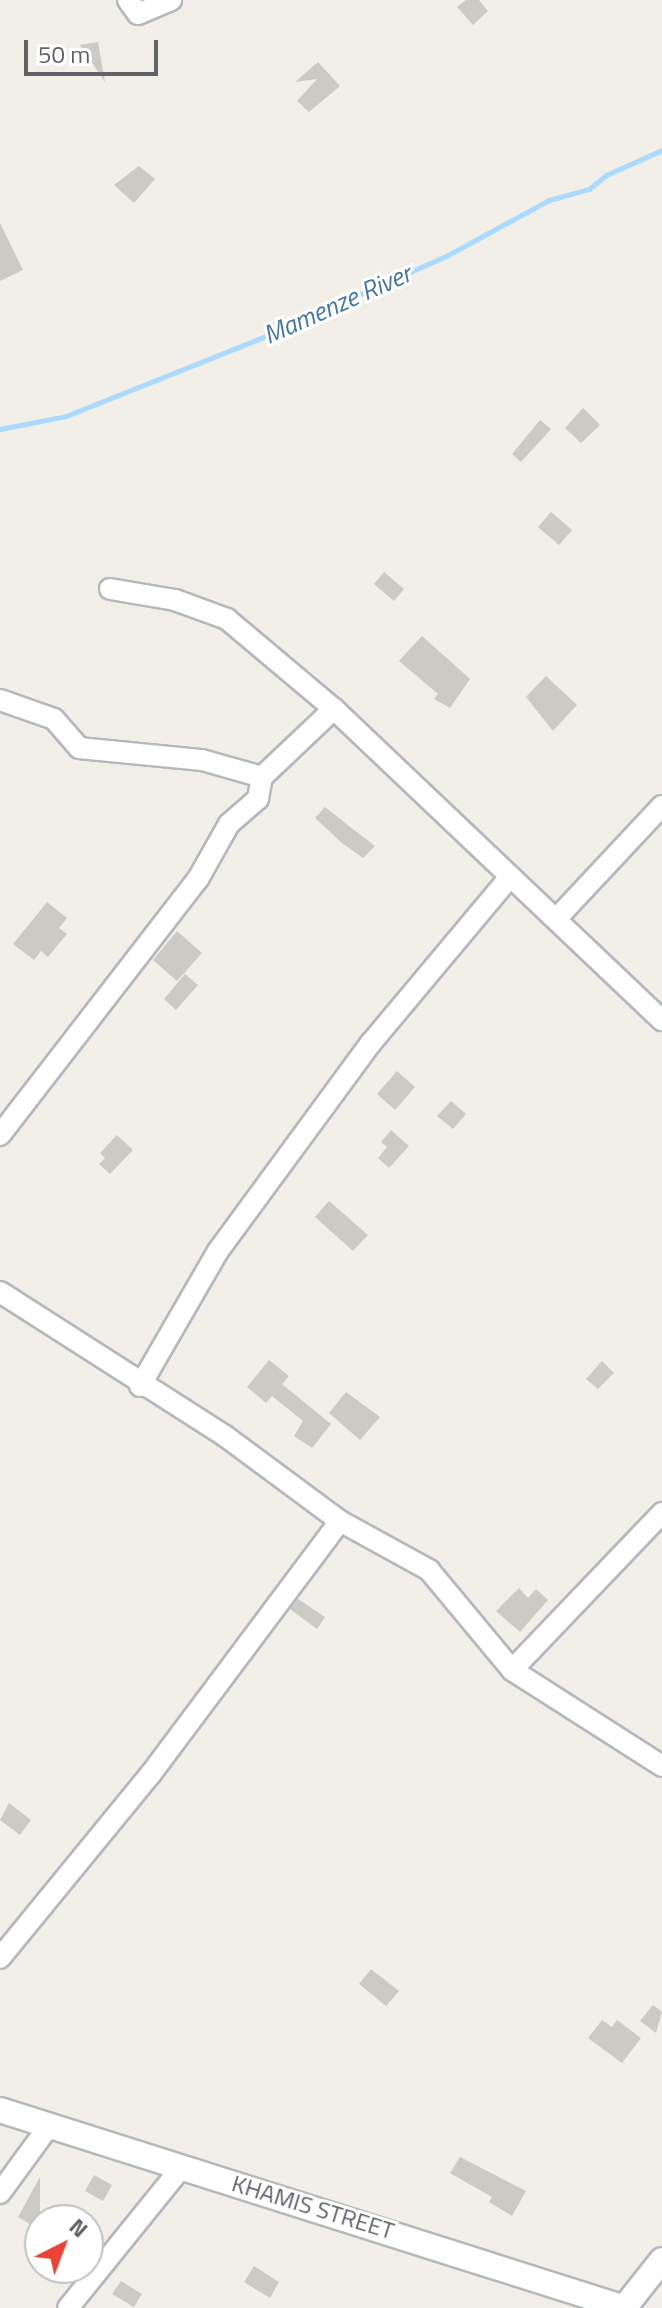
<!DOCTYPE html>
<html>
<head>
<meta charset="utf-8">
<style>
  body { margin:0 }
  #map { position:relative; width:662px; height:2308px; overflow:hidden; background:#f1efe8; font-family:"Titillium Web",sans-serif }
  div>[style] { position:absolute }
  .stream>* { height:5px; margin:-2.5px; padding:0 2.5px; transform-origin:2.5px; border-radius:2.5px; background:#aadaff }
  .building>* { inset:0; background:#cccac5 }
  .roads { filter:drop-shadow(2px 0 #b5b8bc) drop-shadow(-2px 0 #b5b8bc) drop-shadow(0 2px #b5b8bc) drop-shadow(0 -2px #b5b8bc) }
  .minor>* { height:20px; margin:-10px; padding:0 10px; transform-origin:10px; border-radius:10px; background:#fff }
  .tertiary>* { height:24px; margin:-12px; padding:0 12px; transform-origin:12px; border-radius:12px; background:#fff }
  span { translate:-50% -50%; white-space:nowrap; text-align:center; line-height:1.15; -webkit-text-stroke:6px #fff; paint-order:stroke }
  .street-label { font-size:24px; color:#5f6368 }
  .water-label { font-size:26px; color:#4174aa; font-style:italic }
  .north { position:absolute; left:24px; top:2204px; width:80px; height:80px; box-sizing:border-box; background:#fff; border:2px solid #bfc1c3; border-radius:50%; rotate:42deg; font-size:22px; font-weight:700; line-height:32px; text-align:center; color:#5f6368 }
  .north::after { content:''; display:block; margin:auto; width:28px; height:36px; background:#ea4335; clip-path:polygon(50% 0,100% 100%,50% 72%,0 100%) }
  .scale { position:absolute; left:24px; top:40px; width:134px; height:36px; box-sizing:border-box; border:4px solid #5f6368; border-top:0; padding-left:10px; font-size:24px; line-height:28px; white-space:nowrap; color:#5f6368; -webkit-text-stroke:6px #fff; paint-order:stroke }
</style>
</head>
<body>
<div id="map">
  <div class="stream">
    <i style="left:0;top:429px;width:67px;rotate:-11.1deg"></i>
    <i style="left:66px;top:416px;width:210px;rotate:-21.8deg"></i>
    <i style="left:261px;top:338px;width:205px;rotate:-23.9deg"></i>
    <i style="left:448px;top:255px;width:115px;rotate:-28.6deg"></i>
    <i style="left:549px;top:200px;width:41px;rotate:-15.4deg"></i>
    <i style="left:589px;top:189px;width:22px;rotate:-39deg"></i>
    <i style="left:606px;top:175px;width:61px;rotate:-24.1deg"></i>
  </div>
  <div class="building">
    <i style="clip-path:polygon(466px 0,479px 0,488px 11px,473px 25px,457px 7px)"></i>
    <i style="clip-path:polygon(98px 42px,105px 82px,80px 45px)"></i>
    <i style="clip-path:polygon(318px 62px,340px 86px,309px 112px,297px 101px,317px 79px,295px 82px)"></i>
    <i style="clip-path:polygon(139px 166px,155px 179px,134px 203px,114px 185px)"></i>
    <i style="clip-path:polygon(0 223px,23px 270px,0 281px)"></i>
    <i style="clip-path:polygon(583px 408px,600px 425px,581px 443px,565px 428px)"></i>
    <i style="clip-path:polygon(540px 420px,551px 429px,521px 462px,512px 454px)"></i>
    <i style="clip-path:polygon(551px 512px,572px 530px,559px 545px,538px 527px)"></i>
    <i style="clip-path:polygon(384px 572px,404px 589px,394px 601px,374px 584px)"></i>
    <i style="clip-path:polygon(422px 636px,470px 679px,450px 708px,434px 699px,438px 694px,399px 661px)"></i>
    <i style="clip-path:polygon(546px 676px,577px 705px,553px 731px,526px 697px)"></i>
    <i style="clip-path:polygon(325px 807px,349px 826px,375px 846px,363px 858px,342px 843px,315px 818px)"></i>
    <i style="clip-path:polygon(47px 902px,67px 918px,59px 928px,67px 934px,48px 957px,41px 951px,34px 960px,13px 944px)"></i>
    <i style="clip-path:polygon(177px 931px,202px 953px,177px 981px,153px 960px)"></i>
    <i style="clip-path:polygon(185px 974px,198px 985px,176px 1010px,164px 999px)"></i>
    <i style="clip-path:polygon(397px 1071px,415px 1087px,395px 1110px,377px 1094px)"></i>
    <i style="clip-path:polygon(451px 1101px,466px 1114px,453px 1129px,437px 1116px)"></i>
    <i style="clip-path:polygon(391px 1130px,409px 1146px,389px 1168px,378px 1158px,387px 1147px,381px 1142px)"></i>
    <i style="clip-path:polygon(117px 1135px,133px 1150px,110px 1174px,99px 1164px,105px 1158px,100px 1153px)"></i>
    <i style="clip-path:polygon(329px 1201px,368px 1235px,353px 1251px,315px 1217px)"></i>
    <i style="clip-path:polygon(269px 1360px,289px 1376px,282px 1384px,331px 1424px,312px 1448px,294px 1436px,303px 1421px,272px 1396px,266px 1403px,247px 1387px)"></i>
    <i style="clip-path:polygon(602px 1361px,614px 1373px,598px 1389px,586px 1379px)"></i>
    <i style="clip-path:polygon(346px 1392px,380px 1417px,360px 1440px,329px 1413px)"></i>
    <i style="clip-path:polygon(519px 1588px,528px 1598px,536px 1589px,548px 1600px,520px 1632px,496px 1611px)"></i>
    <i style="clip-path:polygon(298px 1599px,325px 1617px,317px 1629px,290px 1609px)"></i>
    <i style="clip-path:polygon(9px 1803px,31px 1820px,20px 1835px,0 1820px)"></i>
    <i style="clip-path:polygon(371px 1969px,399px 1991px,386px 2006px,359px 1984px)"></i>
    <i style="clip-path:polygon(653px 2005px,662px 2012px,656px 2033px,640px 2021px)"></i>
    <i style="clip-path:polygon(602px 2020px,612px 2027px,617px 2020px,641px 2038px,622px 2063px,588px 2038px)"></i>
    <i style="clip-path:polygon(460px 2157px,526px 2191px,512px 2216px,489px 2202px,492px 2197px,450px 2173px)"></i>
    <i style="clip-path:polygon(94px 2175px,112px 2185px,103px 2201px,85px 2191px)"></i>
    <i style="clip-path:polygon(40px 2177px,40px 2230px,18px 2217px)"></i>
    <i style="clip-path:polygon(254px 2266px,279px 2282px,270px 2298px,244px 2282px)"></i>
    <i style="clip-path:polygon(121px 2281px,142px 2294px,134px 2307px,112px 2294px)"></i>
  </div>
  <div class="roads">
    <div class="minor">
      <i style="left:128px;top:0;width:17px;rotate:54deg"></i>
      <i style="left:138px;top:14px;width:36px;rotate:-23deg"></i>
      <i style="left:110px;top:589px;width:66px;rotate:9.6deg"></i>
      <i style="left:175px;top:600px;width:55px;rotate:20.1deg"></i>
      <i style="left:227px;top:619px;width:140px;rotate:40.1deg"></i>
      <i style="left:334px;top:709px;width:452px;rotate:43.5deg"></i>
      <i style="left:0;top:700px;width:57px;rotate:19.4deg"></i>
      <i style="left:54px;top:719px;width:38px;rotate:49deg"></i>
      <i style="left:79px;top:748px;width:124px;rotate:5.6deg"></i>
      <i style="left:202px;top:760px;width:62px;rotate:15.8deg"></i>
      <i style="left:558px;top:917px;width:152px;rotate:-46.9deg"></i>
      <i style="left:0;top:1135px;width:324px;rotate:-52.3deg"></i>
      <i style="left:198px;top:879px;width:63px;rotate:-60.6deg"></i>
      <i style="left:229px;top:824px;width:38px;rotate:-41deg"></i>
      <i style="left:258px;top:799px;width:22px;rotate:-80deg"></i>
      <i style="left:262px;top:777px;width:99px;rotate:-43.4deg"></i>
      <i style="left:0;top:1292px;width:267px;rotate:32.6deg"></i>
      <i style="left:225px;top:1436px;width:143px;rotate:36.5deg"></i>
      <i style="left:340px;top:1521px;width:102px;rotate:28.8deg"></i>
      <i style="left:429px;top:1570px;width:130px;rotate:50.3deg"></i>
      <i style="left:512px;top:1670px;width:178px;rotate:32.6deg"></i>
      <i style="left:140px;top:1386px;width:156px;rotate:-60deg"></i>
      <i style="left:218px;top:1251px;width:258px;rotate:-53.7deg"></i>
      <i style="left:371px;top:1043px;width:217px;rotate:-50.1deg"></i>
      <i style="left:512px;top:1670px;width:217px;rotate:-46.3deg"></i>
      <i style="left:0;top:1958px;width:237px;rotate:-50.7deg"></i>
      <i style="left:150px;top:1775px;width:317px;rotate:-53.2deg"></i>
      <i style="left:0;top:2193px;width:83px;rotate:-53.8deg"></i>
      <i style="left:68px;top:2308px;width:180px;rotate:-51.1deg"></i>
    </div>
    <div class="tertiary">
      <i style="left:0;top:2110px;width:656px;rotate:17.58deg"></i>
      <i style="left:624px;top:2308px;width:61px;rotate:-51.6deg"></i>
    </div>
  </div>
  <div class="street-label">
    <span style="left:313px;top:2207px;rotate:17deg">KHAMIS STREET</span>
  </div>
  <div class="water-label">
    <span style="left:337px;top:304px;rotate:-24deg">Mamenze River</span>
  </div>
  <div class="north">N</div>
  <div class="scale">50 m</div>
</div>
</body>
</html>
